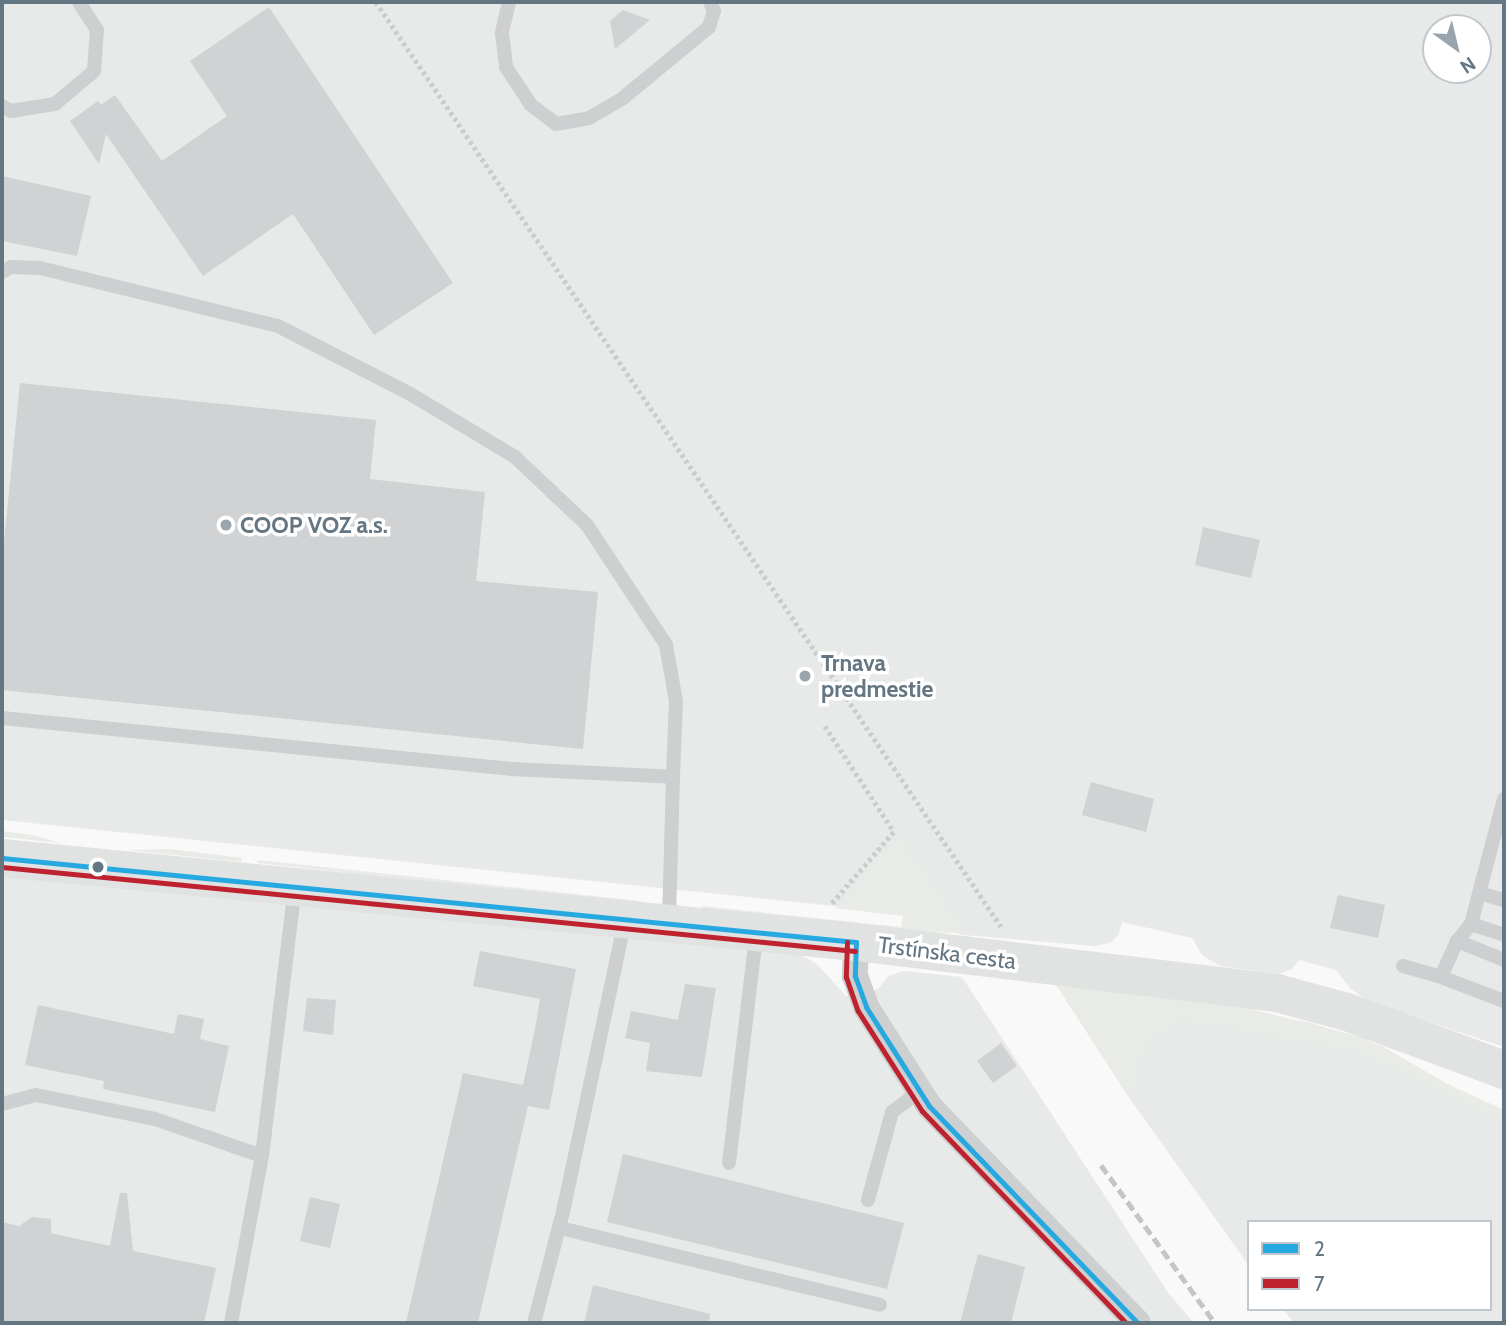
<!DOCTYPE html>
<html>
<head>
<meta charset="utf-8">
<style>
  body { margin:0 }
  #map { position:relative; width:1506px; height:1325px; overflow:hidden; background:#f9f9f9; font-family:Cabin,sans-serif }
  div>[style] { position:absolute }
  .built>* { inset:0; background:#e8e9e9 }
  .green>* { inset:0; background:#e8ebe6 }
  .building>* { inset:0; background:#d0d2d3 }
  .path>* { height:4.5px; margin-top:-2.25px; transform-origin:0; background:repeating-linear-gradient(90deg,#cbcccd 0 3.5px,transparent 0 7px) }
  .service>* { height:14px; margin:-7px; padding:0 7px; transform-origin:7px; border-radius:7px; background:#cecfd0 }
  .minor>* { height:26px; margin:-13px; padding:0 13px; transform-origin:13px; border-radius:13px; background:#cecfd0 }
  .secondary>* { height:38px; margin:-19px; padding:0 19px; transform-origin:19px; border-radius:19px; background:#e1e2e2 }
  .rail>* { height:5px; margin-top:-2.5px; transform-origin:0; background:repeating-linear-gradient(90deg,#c3c5c6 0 10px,transparent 0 15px) }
  .bus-1>* { height:5px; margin:-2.5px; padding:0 2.5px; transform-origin:2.5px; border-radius:2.5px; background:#26a9e1 }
  .bus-2>* { height:5px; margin:-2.5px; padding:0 2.5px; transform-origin:2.5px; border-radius:2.5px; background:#be222f }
  .dots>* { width:19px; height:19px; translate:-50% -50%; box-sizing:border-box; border:4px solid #fff; border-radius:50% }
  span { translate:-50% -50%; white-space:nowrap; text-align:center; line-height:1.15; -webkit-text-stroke:7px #fff; paint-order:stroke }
  .poi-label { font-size:23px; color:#657683; font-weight:700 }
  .left { translate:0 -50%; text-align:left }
  .street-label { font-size:23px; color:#657683 }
  .frame { position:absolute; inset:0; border:4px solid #657683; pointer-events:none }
  .legend { position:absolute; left:1247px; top:1220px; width:245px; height:91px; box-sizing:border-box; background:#fff; border:2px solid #c1c8cd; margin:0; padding:9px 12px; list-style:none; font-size:21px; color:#657683 }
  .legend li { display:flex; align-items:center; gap:14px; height:35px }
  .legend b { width:35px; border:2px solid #c1c8cd }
  .north { position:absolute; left:1422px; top:14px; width:70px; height:70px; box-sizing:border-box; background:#fff; border:2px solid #c1c8cd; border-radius:50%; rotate:146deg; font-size:19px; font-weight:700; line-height:28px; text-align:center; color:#657683 }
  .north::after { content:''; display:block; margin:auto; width:24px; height:32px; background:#99a4ac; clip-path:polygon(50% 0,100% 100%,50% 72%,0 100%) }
</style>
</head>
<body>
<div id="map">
  <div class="built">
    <i style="clip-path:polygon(evenodd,2px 2px,1504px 2px,1504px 1047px,1369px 1002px,1350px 988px,1336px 970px,1299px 960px,1292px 969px,1278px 974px,1220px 966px,1202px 955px,1192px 938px,1122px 922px,1119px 934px,1110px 943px,1094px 946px,963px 935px,902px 913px,2px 820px,2px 2px,1436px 28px,1478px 28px,1478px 70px,1436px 70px,1436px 28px)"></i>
    <i style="clip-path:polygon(2px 873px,797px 953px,817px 964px,846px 996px,878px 989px,888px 976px,904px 971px,962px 977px,1169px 1294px,1194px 1323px,2px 1323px)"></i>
    <i style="clip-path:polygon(1055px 983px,1308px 1022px,1382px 1046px,1449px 1085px,1504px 1110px,1504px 1323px,1294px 1323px,1283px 1309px,1490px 1309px,1490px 1222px,1249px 1222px,1249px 1266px,1130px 1099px)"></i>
  </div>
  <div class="green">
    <i style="clip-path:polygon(2px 831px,32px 835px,60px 843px,2px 837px)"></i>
    <i style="clip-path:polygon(898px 836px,967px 933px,909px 932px,703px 910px,701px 906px,901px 927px,903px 916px,835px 908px)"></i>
    <i style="clip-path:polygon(171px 849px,242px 858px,241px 862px,127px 850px)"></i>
    <i style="clip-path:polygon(258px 860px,640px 901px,626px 903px,258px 863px)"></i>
    <i style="clip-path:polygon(1055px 983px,1247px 1008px,1362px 1037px,1449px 1085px,1504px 1110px,1504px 1119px,1351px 1050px,1180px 1020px,1147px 1043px,1130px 1099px)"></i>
  </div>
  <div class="building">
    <i style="clip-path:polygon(269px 7px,453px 283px,374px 335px,293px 214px,203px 276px,106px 134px,99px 164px,70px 121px,98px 101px,101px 105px,115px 95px,162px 161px,227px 116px,190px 61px)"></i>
    <i style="clip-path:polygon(623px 10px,650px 20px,615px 49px,610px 21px)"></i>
    <i style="clip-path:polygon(2px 176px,91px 196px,77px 256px,2px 241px)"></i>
    <i style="clip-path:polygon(20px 383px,376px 420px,370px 479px,485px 492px,476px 581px,598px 592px,583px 749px,2px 690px,2px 561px)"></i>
    <i style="clip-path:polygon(1203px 527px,1260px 540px,1251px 578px,1195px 565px)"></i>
    <i style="clip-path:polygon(1091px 782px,1154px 799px,1146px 832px,1082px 815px)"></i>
    <i style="clip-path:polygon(1338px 895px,1385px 905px,1378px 938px,1330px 928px)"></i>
    <i style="clip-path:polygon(480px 951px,576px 969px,549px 1110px,528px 1106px,478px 1323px,406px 1323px,463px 1073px,523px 1085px,535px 1029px,540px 999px,473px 986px)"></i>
    <i style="clip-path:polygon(685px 984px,716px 988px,702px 1077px,646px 1071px,650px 1043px,625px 1038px,631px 1011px,678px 1020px)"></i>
    <i style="clip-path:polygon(307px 998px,336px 1000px,333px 1035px,303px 1031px)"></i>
    <i style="clip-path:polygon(38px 1005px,174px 1034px,178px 1014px,204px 1019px,200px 1039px,229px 1046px,215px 1112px,103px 1089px,104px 1081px,25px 1065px)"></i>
    <i style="clip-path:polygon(1001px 1043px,1017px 1066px,993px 1083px,977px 1061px)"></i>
    <i style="clip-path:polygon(623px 1154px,904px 1223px,887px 1289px,607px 1222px)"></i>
    <i style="clip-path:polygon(120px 1193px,127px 1193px,133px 1251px,216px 1268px,204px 1323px,2px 1323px,2px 1222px,19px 1226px,32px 1217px,51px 1219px,51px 1233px,110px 1246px)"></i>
    <i style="clip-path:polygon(310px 1197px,340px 1204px,330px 1248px,300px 1241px)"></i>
    <i style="clip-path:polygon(978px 1254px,1025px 1267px,1011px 1323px,960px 1323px)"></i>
    <i style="clip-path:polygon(593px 1285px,710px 1314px,709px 1323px,584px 1323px)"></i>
  </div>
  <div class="path">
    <i style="left:376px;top:2px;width:1116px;rotate:55.93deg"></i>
    <i style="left:825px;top:726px;width:126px;rotate:56.9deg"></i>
    <i style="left:894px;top:832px;width:96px;rotate:130.8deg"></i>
  </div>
  <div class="service">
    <i style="left:509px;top:2px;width:32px;rotate:103deg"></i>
    <i style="left:502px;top:33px;width:34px;rotate:83deg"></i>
    <i style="left:506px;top:67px;width:45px;rotate:56.7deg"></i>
    <i style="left:531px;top:105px;width:31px;rotate:37deg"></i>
    <i style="left:556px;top:124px;width:34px;rotate:-10deg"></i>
    <i style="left:589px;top:118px;width:39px;rotate:-30deg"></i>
    <i style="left:623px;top:98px;width:112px;rotate:-39.5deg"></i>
    <i style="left:709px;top:27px;width:17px;rotate:-73deg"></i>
    <i style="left:714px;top:11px;width:10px;rotate:-114deg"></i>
    <i style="left:2px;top:106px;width:10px;rotate:29deg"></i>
    <i style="left:11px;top:111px;width:45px;rotate:-9deg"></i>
    <i style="left:55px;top:104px;width:51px;rotate:-40.2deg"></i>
    <i style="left:94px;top:71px;width:41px;rotate:-85.8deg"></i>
    <i style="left:97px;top:30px;width:33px;rotate:-123deg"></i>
    <i style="left:2px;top:272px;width:10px;rotate:-29deg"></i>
    <i style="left:11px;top:267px;width:29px;rotate:2deg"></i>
    <i style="left:40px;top:268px;width:245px;rotate:13.7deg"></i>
    <i style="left:278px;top:326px;width:151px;rotate:27.2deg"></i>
    <i style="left:412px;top:395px;width:120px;rotate:31deg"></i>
    <i style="left:515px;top:457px;width:99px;rotate:43.4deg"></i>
    <i style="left:587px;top:525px;width:144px;rotate:56.6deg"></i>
    <i style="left:666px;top:645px;width:57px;rotate:79.9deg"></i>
    <i style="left:676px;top:701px;width:76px;rotate:92.3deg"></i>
    <i style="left:2px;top:718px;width:513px;rotate:5.71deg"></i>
    <i style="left:512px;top:769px;width:161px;rotate:2.8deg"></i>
    <i style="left:673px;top:777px;width:145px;rotate:91.6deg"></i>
    <i style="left:1504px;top:799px;width:129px;rotate:104.8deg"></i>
    <i style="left:1471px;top:924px;width:35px;rotate:18deg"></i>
    <i style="left:1479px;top:893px;width:26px;rotate:16deg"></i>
    <i style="left:1471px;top:924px;width:22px;rotate:129deg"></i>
    <i style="left:1457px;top:941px;width:51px;rotate:22deg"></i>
    <i style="left:1457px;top:941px;width:39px;rotate:114deg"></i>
    <i style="left:1441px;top:977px;width:67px;rotate:20.9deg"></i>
    <i style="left:1403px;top:966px;width:40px;rotate:16deg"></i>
    <i style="left:2px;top:1104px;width:35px;rotate:-15deg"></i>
    <i style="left:36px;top:1095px;width:121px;rotate:11.4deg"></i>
    <i style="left:155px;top:1119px;width:113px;rotate:19.1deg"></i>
    <i style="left:729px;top:1163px;width:230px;rotate:-83.2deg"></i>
    <i style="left:868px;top:1200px;width:91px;rotate:-74.7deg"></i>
    <i style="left:892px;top:1112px;width:35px;rotate:-37deg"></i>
    <i style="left:560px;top:1228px;width:329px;rotate:13.5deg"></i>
    <i style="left:231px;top:1323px;width:170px;rotate:-79.5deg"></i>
    <i style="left:262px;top:1156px;width:269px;rotate:-83deg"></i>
    <i style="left:534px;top:1323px;width:115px;rotate:-75.4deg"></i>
    <i style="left:563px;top:1212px;width:298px;rotate:-78deg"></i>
  </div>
  <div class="minor">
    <i style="left:856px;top:942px;width:34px;rotate:92deg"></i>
    <i style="left:855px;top:976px;width:33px;rotate:70deg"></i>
    <i style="left:866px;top:1007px;width:117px;rotate:57.5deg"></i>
    <i style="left:929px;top:1106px;width:301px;rotate:46.1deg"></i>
  </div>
  <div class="secondary">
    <i style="left:2px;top:858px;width:858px;rotate:5.62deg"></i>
    <i style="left:856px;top:942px;width:424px;rotate:6.9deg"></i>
    <i style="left:1277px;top:993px;width:73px;rotate:15.2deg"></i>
    <i style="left:1347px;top:1012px;width:167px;rotate:20.3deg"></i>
  </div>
  <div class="rail">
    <i style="left:1101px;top:1165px;width:195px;rotate:54.2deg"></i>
  </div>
  <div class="bus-1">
    <i style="left:2px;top:858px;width:858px;rotate:5.62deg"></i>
    <i style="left:856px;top:942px;width:34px;rotate:92deg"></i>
    <i style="left:855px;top:976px;width:33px;rotate:70deg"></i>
    <i style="left:866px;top:1007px;width:117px;rotate:57.5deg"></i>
    <i style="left:929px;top:1106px;width:301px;rotate:46.1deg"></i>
  </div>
  <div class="bus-2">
    <i style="left:2px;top:867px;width:857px;rotate:5.62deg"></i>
    <i style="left:847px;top:942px;width:35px;rotate:92deg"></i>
    <i style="left:846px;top:977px;width:36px;rotate:71deg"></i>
    <i style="left:858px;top:1011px;width:119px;rotate:57.4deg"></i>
    <i style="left:922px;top:1111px;width:294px;rotate:46.1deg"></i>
  </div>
  <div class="dots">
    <i style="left:226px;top:525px;background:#99a4ac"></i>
    <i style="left:805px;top:676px;background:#99a4ac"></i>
    <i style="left:98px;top:867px;background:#657683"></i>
  </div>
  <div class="poi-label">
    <span class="left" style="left:240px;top:525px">COOP VOZ a.s.</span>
    <span class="left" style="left:821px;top:676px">Trnava<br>predmestie</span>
  </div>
  <div class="street-label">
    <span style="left:947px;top:953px;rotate:7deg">Trstínska cesta</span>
  </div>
  <div class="frame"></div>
  <ul class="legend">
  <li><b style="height:9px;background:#26a9e1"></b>2</li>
  <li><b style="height:9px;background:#be222f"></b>7</li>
  </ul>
  <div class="north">N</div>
</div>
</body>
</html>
